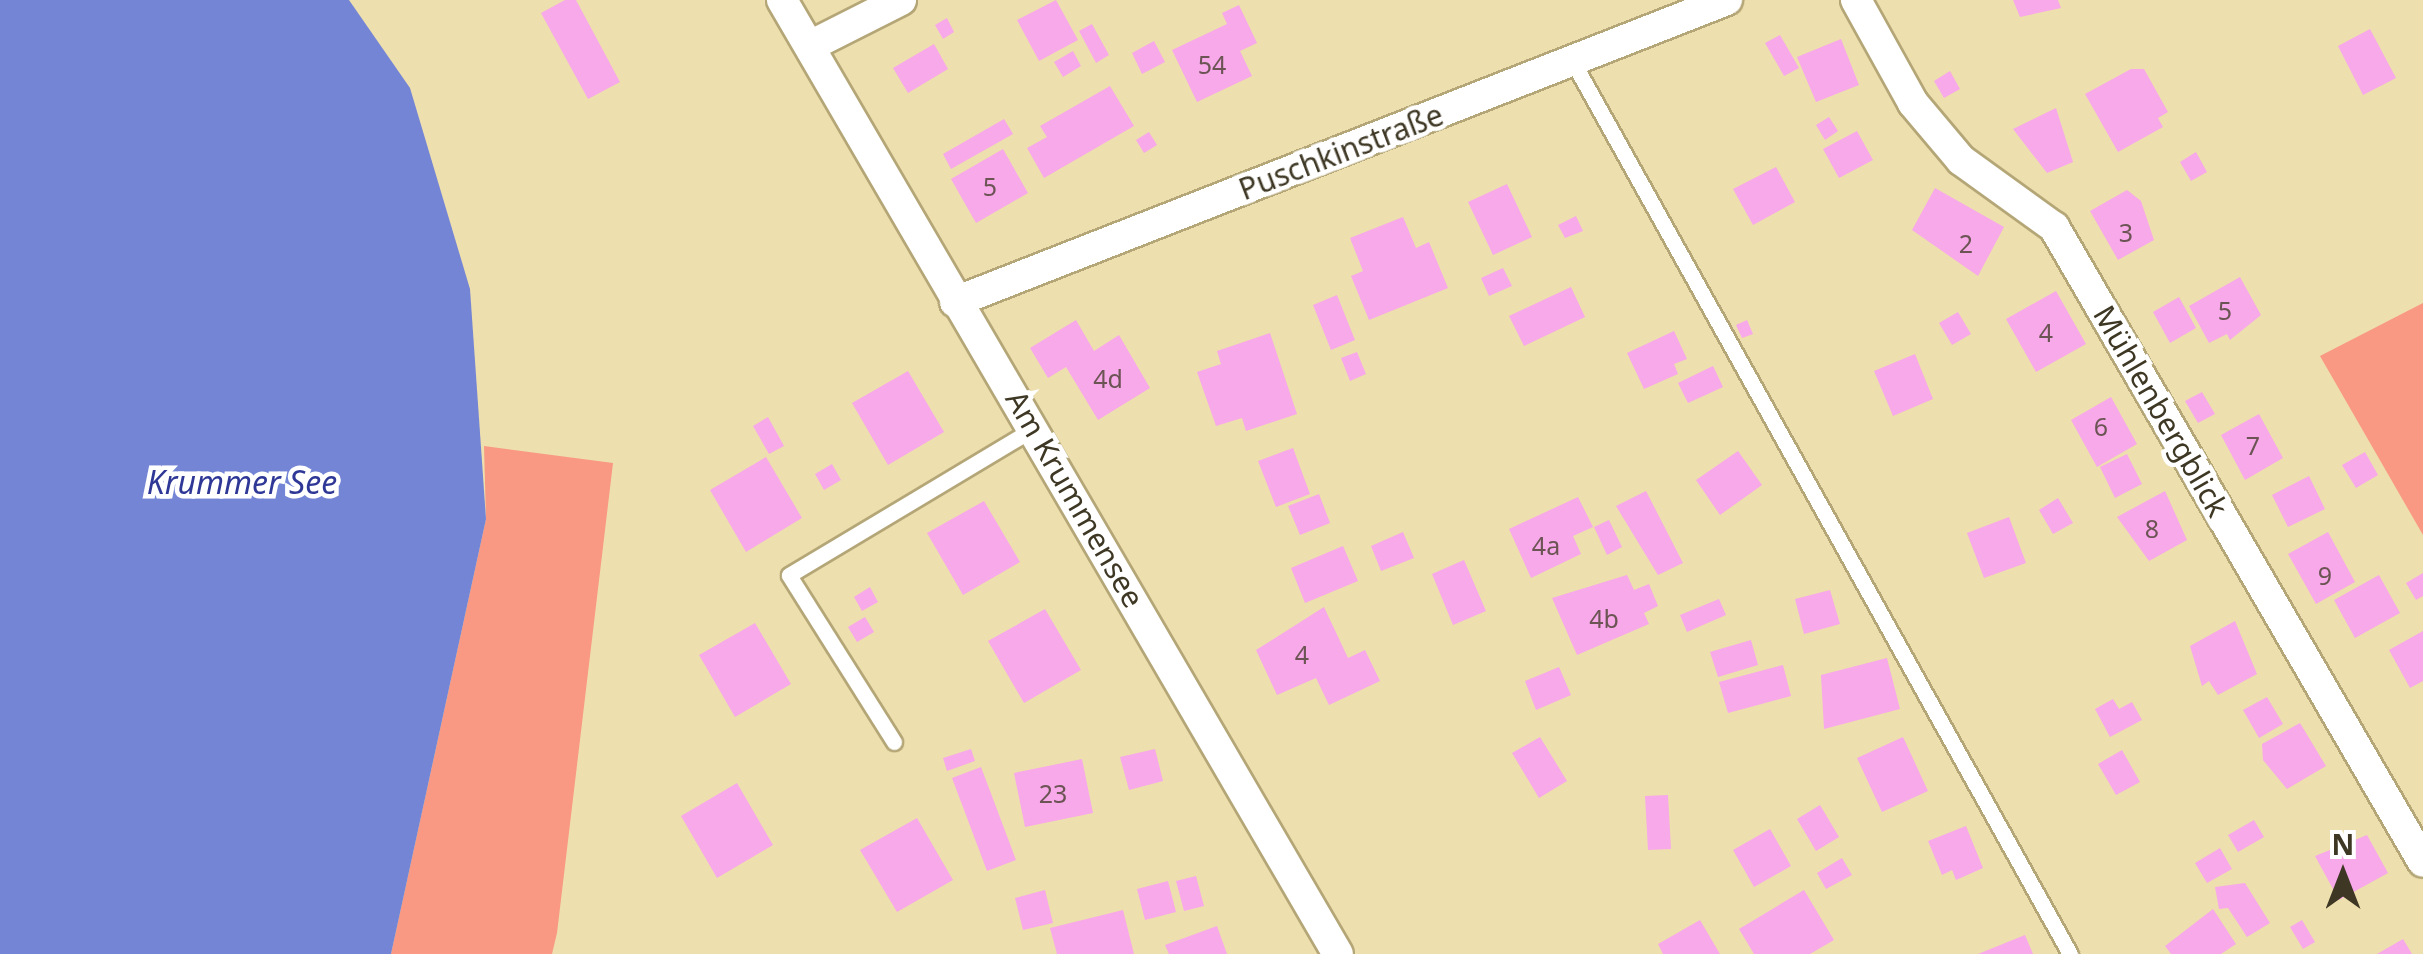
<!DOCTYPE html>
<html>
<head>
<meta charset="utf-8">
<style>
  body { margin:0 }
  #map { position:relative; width:2423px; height:954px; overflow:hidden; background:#eedfae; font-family:"Noto Sans",sans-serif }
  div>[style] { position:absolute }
  .green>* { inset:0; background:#f99883 }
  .water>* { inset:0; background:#7485d5 }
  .building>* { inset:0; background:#f7a9e9 }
  .roads { filter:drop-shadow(2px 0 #b4a677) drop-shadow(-2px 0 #b4a677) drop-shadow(0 2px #b4a677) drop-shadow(0 -2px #b4a677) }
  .service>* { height:15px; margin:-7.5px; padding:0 7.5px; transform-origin:7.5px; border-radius:7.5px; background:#fff }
  .minor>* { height:30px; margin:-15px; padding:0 15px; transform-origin:15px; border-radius:15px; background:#fff }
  span { translate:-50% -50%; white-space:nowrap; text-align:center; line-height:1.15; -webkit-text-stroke:9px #fff; paint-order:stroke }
  .number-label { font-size:25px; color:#6c5455 }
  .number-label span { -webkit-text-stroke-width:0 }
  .street-label { font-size:30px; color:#3d3724 }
  .water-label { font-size:32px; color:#2f3896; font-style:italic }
  .north { position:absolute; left:2293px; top:824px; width:100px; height:100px; -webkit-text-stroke:8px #fff; paint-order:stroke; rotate:0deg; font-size:28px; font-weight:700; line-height:40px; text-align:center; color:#3d3724 }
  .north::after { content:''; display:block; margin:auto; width:35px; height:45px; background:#3d3724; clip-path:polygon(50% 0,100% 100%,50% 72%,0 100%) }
</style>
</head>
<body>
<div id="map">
  <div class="green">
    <i style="clip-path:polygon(2423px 303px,2423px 535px,2320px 356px)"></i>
    <i style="clip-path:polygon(484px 446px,613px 463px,557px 933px,552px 954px,391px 954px,486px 519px)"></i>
  </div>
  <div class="water">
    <i style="clip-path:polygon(0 0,349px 0,410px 88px,470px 289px,486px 519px,391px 954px,0 954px)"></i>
  </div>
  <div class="building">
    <i style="clip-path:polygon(565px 0,576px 0,620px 82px,588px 99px,541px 13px)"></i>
    <i style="clip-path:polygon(1056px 0,1078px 40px,1039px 61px,1017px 20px)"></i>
    <i style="clip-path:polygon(2013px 0,2058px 0,2061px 8px,2020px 17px)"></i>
    <i style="clip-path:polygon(1239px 5px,1257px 43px,1240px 51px,1252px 76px,1197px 102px,1172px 50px,1227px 24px,1222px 13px)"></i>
    <i style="clip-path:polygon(947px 18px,954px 32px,943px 39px,935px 25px)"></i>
    <i style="clip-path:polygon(1092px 24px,1109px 55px,1096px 63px,1079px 31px)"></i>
    <i style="clip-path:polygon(2370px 29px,2396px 78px,2363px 95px,2338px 46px)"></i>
    <i style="clip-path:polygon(1780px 35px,1799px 68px,1784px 76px,1765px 43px)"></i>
    <i style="clip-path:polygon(1841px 39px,1859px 85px,1816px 102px,1797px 57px)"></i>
    <i style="clip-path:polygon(1154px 41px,1165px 62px,1142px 74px,1132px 53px)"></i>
    <i style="clip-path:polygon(934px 44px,948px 69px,908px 93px,893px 68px)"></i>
    <i style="clip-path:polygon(1073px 51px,1081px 66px,1063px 77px,1054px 62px)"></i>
    <i style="clip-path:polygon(2131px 69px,2144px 69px,2168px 112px,2158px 118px,2163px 127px,2118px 152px,2085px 94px)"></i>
    <i style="clip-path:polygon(1950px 71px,1960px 89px,1944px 98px,1934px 81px)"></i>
    <i style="clip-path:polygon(1110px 86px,1134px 126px,1044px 178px,1027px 148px,1047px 137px,1040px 126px)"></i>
    <i style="clip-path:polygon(2056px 108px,2073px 162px,2047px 173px,2013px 129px)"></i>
    <i style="clip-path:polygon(1829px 117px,1838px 131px,1825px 140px,1816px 125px)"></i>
    <i style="clip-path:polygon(1004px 119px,1013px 134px,951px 169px,943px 154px)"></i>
    <i style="clip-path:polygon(1857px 131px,1873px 160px,1839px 178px,1823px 149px)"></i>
    <i style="clip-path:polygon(1149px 132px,1157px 145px,1144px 153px,1136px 140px)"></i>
    <i style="clip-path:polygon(1003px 149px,1028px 193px,976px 223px,951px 179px)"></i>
    <i style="clip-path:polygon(2196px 152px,2207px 172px,2191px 181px,2180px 162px)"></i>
    <i style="clip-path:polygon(1776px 167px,1795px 202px,1753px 225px,1733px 189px)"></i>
    <i style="clip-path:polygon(1507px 184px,1532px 237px,1493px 255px,1468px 202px)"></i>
    <i style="clip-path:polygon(1935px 188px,2004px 227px,1978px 276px,1912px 230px)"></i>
    <i style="clip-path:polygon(2127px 190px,2141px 201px,2154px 240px,2118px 260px,2090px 211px)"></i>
    <i style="clip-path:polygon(1576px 216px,1583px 231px,1565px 238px,1558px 225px)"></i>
    <i style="clip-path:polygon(1403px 217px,1416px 248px,1429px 242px,1448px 288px,1369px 320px,1351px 276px,1363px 271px,1350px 238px)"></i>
    <i style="clip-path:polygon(1503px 268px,1512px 286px,1489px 296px,1481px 278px)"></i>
    <i style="clip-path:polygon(2240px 277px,2261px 315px,2230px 340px,2227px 334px,2209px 343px,2189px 306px)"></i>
    <i style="clip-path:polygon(1571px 287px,1585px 317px,1524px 346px,1509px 316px)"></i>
    <i style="clip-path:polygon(2056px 291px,2086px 344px,2036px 372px,2006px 319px)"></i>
    <i style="clip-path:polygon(1337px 295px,1355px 340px,1331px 350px,1313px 305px)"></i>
    <i style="clip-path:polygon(2179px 297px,2196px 328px,2170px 343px,2153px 312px)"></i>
    <i style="clip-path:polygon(1958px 312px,1971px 334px,1952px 345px,1939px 323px)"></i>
    <i style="clip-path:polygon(1076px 320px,1094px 351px,1119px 335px,1150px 388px,1098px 420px,1066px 367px,1048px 378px,1030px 348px)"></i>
    <i style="clip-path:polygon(1747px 320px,1753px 334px,1742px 338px,1736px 325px)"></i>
    <i style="clip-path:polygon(1674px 331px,1687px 359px,1674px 364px,1678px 374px,1644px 389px,1627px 353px)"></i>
    <i style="clip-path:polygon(1270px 333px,1297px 414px,1246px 431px,1242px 418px,1216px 426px,1197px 372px,1221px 364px,1217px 351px)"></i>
    <i style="clip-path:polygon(1357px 352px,1366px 374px,1350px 381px,1341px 358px)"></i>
    <i style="clip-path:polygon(1915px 354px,1933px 399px,1893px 416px,1874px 371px)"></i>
    <i style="clip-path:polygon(1713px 366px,1723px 387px,1688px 403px,1678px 383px)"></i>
    <i style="clip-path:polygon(908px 371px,944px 432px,888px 465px,852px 403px)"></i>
    <i style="clip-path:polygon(2202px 392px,2215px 414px,2198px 423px,2185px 401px)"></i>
    <i style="clip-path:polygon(2111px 397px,2137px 444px,2097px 467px,2071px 420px)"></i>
    <i style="clip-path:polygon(2259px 414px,2283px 458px,2245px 480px,2221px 435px)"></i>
    <i style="clip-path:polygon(768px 417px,784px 446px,769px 454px,753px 426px)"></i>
    <i style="clip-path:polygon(1293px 448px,1310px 494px,1276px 507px,1258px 461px)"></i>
    <i style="clip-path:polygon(1738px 451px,1762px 485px,1720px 515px,1696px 480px)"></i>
    <i style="clip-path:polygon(2365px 452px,2378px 475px,2356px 488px,2342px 465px)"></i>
    <i style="clip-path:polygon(2127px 454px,2142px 484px,2115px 498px,2100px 467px)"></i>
    <i style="clip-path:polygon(766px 457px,802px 518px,746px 552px,710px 490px)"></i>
    <i style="clip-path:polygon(832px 464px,841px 480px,824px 490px,815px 474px)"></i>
    <i style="clip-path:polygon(2309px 476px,2325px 509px,2288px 527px,2272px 495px)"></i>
    <i style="clip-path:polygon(1646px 491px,1683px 563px,1658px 575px,1616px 506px)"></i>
    <i style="clip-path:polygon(2165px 491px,2187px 540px,2149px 561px,2117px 517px)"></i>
    <i style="clip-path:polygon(1319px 494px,1330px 523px,1300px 535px,1288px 506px)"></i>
    <i style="clip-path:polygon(1578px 497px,1593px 527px,1573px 536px,1581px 554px,1531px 578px,1509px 529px)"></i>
    <i style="clip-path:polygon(2058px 498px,2073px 523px,2053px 534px,2039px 510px)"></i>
    <i style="clip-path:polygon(984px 501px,1020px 562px,963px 595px,927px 533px)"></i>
    <i style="clip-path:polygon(2009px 517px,2026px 563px,1984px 578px,1967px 533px)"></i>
    <i style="clip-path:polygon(1609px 520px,1622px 547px,1607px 555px,1594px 527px)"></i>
    <i style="clip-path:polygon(1403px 532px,1414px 558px,1381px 571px,1371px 546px)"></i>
    <i style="clip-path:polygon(2328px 532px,2355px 582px,2316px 604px,2288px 554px)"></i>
    <i style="clip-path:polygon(1343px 546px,1358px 581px,1305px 603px,1291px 568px)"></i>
    <i style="clip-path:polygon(1464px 560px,1486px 611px,1453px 625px,1432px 574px)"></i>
    <i style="clip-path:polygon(2423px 573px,2423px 596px,2416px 600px,2406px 583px)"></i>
    <i style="clip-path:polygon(1627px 575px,1634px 590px,1649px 584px,1658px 606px,1644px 613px,1649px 624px,1577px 655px,1552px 598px)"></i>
    <i style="clip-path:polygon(2379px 575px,2400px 613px,2355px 638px,2334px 600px)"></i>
    <i style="clip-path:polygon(870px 587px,878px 602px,862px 611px,854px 597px)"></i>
    <i style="clip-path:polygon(1830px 590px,1840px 624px,1804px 634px,1795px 599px)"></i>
    <i style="clip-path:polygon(1719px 599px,1726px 615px,1687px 632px,1680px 615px)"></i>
    <i style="clip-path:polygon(1324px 607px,1348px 658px,1365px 650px,1380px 681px,1329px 705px,1316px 678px,1277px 695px,1256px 650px)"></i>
    <i style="clip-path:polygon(1045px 609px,1081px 670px,1024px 703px,988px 641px)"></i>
    <i style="clip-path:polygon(865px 617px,874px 632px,857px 642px,848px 627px)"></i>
    <i style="clip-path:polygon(2235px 621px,2257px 674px,2218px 695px,2209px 681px,2202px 686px,2190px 646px)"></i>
    <i style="clip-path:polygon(755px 623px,791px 684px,735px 717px,699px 655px)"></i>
    <i style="clip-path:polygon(2423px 631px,2423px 681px,2410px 688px,2389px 650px)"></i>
    <i style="clip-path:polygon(1751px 640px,1758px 665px,1718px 677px,1710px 652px)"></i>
    <i style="clip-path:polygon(1887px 658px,1900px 709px,1824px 729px,1821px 675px)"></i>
    <i style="clip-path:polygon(1783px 665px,1791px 696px,1728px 713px,1719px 682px)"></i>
    <i style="clip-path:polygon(1559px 667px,1571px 695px,1536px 710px,1525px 681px)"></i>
    <i style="clip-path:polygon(2267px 697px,2283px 724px,2259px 738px,2243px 710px)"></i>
    <i style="clip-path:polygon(2113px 699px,2119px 709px,2132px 702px,2142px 720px,2110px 737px,2095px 709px)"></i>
    <i style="clip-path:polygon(2300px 723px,2326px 766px,2287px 789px,2263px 760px,2262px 744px)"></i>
    <i style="clip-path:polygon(1540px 737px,1567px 781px,1539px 798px,1512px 753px)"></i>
    <i style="clip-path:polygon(1903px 737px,1928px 791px,1882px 812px,1857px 758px)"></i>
    <i style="clip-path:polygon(971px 749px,975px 761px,947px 771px,943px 758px)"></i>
    <i style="clip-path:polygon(1155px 749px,1163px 781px,1129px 790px,1120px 757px)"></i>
    <i style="clip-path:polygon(2122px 750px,2140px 782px,2116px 795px,2098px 764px)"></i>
    <i style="clip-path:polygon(1082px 759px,1093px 813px,1025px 827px,1014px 773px)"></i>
    <i style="clip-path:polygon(981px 767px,1016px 860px,987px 871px,952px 778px)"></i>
    <i style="clip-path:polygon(737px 783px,773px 845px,717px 878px,681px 816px)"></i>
    <i style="clip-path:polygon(1668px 795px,1671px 849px,1648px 850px,1645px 796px)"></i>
    <i style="clip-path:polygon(1820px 805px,1839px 837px,1816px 851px,1797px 819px)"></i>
    <i style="clip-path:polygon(917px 818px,953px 880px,897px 912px,860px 850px)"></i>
    <i style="clip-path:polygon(2254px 820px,2264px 837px,2238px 852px,2228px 835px)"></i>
    <i style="clip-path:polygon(1966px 826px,1983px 868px,1956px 880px,1952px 870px,1942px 875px,1928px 841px)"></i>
    <i style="clip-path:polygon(1770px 829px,1791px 866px,1754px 887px,1733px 850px)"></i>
    <i style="clip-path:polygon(2367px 835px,2388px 873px,2339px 900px,2315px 856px)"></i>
    <i style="clip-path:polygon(2220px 848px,2232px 869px,2207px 883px,2195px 863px)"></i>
    <i style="clip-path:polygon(1842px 858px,1852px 875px,1826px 889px,1817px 873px)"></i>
    <i style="clip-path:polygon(1196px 876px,1204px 906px,1184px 911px,1176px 881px)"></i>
    <i style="clip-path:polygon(1168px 881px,1176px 912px,1145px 920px,1137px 889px)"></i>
    <i style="clip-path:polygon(2245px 883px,2270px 923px,2247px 937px,2228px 908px,2219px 909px,2215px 887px)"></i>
    <i style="clip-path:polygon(1045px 890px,1053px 923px,1023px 930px,1015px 898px)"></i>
    <i style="clip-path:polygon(1804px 890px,1834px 940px,1810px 954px,1754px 954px,1739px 929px)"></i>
    <i style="clip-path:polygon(2213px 909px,2236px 944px,2221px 954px,2171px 954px,2165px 946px)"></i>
    <i style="clip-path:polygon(1123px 910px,1134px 954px,1057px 954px,1050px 928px)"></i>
    <i style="clip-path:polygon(1700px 920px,1720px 954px,1663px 954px,1658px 944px)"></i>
    <i style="clip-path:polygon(2302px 920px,2315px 942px,2303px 949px,2290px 927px)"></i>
    <i style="clip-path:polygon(1217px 926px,1227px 954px,1169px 954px,1165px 945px)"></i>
    <i style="clip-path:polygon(2025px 935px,2033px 954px,1978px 954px)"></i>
    <i style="clip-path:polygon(2403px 939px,2412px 954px,2377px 954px)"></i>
  </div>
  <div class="roads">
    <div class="service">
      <i style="left:1573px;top:62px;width:1021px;rotate:60.87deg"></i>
      <i style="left:894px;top:742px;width:197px;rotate:-122.2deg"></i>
      <i style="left:789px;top:575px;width:287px;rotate:-30.9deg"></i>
    </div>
    <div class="minor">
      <i style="left:782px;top:0;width:1104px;rotate:59.77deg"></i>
      <i style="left:1856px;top:0;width:118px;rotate:61deg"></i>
      <i style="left:1913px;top:103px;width:75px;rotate:49.9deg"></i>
      <i style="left:1961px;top:160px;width:115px;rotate:35.8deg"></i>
      <i style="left:2054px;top:227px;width:734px;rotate:59.84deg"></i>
      <i style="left:810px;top:46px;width:102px;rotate:-26.8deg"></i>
      <i style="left:955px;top:302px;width:829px;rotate:-21.37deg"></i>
    </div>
  </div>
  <div class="number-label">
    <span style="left:1212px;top:64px">54</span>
    <span style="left:990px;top:186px">5</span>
    <span style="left:2126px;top:232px">3</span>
    <span style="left:1966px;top:243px">2</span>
    <span style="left:2225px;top:310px">5</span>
    <span style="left:2046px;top:332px">4</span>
    <span style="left:1108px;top:378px">4d</span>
    <span style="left:2101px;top:426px">6</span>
    <span style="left:2253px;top:445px">7</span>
    <span style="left:2152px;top:528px">8</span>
    <span style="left:1546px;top:545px">4a</span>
    <span style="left:2325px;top:575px">9</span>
    <span style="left:1604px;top:618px">4b</span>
    <span style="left:1302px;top:654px">4</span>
    <span style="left:1053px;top:793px">23</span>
  </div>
  <div class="street-label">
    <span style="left:1341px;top:152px;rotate:-21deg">Puschkinstraße</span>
    <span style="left:2161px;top:411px;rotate:60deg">Mühlenbergblick</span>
    <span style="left:1075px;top:499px;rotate:60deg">Am Krummensee</span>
  </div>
  <div class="water-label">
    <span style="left:242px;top:482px">Krummer See</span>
  </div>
  <div class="north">N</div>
</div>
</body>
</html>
